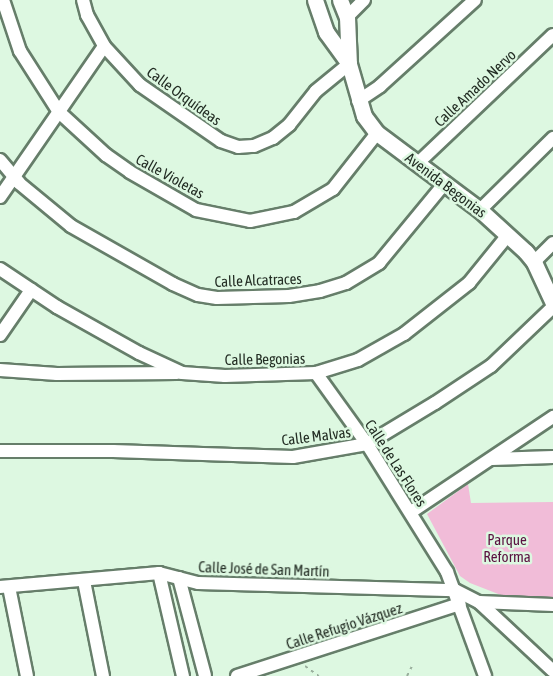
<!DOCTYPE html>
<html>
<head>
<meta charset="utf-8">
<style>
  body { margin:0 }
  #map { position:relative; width:553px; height:676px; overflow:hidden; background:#ddf8e1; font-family:"Asap Condensed",sans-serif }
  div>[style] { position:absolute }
  .green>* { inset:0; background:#f1bcd8 }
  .path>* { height:2px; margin-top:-1px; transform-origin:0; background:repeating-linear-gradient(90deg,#99ae9c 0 3px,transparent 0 7.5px) }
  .roads { filter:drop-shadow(2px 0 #667e6a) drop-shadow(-2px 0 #667e6a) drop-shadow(0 2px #667e6a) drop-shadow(0 -2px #667e6a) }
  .minor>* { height:12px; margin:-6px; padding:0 6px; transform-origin:6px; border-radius:6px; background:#fff }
  .tertiary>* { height:15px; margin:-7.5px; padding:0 7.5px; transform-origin:7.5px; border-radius:7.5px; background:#fff }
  span { translate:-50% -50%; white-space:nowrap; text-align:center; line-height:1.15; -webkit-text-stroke:5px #ddf8e1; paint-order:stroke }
  .street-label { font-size:15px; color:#232d24 }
  .park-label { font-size:15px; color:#5a1140 }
</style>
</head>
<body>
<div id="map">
  <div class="green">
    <i style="clip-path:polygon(468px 484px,471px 503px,553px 502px,553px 598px,506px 597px,470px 583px,460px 576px,427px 514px)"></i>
  </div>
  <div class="path">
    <i style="left:305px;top:666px;width:17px;rotate:36deg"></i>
    <i style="left:407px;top:676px;width:13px;rotate:-63deg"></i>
  </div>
  <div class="roads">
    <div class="minor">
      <i style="left:3px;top:0;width:54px;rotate:71.6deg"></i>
      <i style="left:20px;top:51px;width:72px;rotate:57.4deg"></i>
      <i style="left:59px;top:112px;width:64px;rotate:42.5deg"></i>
      <i style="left:106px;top:155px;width:29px;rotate:35deg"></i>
      <i style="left:130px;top:172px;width:76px;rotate:29.9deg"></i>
      <i style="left:196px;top:210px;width:55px;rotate:11.5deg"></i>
      <i style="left:250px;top:221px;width:45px;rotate:-11.6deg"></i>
      <i style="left:294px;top:212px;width:45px;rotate:-30.5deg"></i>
      <i style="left:333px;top:189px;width:71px;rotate:-51.8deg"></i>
      <i style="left:83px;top:0;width:16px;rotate:75deg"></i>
      <i style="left:87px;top:15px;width:35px;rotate:61deg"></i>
      <i style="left:104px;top:46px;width:53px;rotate:47.3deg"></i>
      <i style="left:140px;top:85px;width:98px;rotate:34.7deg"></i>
      <i style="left:221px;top:141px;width:18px;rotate:19deg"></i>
      <i style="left:238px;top:147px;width:16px;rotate:-4deg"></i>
      <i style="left:254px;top:146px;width:21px;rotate:-23deg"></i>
      <i style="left:273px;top:138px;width:21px;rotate:-39deg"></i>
      <i style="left:289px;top:125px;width:43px;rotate:-51.5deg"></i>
      <i style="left:316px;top:91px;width:43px;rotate:-39.3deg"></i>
      <i style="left:347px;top:17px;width:24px;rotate:-45deg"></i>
      <i style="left:358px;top:101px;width:27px;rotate:-34deg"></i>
      <i style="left:380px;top:86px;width:128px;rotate:-42.2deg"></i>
      <i style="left:0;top:160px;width:30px;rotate:50deg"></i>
      <i style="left:19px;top:183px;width:67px;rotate:39.6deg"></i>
      <i style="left:71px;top:226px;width:117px;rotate:29.6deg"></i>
      <i style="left:173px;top:284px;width:27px;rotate:24deg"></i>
      <i style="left:198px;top:295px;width:19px;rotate:9deg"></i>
      <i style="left:217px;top:298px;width:72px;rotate:-1.6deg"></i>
      <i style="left:289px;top:296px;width:31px;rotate:-9deg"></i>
      <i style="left:320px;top:291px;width:27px;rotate:-17deg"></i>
      <i style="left:346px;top:283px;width:39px;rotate:-31deg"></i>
      <i style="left:379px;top:263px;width:104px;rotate:-50.5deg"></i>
      <i style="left:418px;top:163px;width:186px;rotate:-43.5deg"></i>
      <i style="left:0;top:197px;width:183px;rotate:-55.4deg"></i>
      <i style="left:480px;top:210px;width:103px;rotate:-44.6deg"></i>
      <i style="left:534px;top:262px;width:27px;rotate:-45deg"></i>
      <i style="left:0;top:269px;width:69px;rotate:33.7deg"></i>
      <i style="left:57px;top:307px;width:94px;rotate:29.3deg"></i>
      <i style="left:139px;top:353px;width:47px;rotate:24.9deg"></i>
      <i style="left:182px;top:373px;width:43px;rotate:4deg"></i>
      <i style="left:225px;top:376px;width:91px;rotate:-1.9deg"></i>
      <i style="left:316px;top:373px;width:44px;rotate:-17.2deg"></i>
      <i style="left:358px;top:360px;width:53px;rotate:-29.5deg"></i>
      <i style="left:404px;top:334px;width:83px;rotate:-38.1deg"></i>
      <i style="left:469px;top:283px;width:62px;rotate:-50.9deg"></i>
      <i style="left:0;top:335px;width:55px;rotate:-55.4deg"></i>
      <i style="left:0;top:370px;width:57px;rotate:4deg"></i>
      <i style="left:57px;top:374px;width:120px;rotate:-0.5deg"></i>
      <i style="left:316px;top:373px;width:87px;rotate:54.3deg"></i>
      <i style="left:367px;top:444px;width:151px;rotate:58deg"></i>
      <i style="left:447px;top:572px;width:111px;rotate:69.9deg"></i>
      <i style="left:0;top:451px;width:113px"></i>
      <i style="left:113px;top:451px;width:180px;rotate:1.9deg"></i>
      <i style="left:293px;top:457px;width:75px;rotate:-10deg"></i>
      <i style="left:367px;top:444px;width:79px;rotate:-31.1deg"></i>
      <i style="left:435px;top:403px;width:67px;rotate:-33.5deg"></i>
      <i style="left:491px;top:366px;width:86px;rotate:-43.6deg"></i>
      <i style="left:492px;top:459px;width:61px;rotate:-1.9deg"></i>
      <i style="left:411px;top:512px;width:171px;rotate:-33.8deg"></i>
      <i style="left:159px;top:573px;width:106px;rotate:76.9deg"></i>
      <i style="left:179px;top:578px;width:101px;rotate:75.1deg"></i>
      <i style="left:84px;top:581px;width:97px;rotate:78.7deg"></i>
      <i style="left:0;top:587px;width:160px;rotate:-5deg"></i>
      <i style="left:159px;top:573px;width:40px;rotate:14.4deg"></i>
      <i style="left:198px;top:583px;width:257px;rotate:1.6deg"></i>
      <i style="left:455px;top:590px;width:27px;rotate:27deg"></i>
      <i style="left:479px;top:602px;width:74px;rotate:2.3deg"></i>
      <i style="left:9px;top:587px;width:91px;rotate:78.6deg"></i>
      <i style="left:479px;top:602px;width:101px;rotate:43deg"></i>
      <i style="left:237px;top:676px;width:234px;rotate:-17.9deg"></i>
    </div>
    <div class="tertiary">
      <i style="left:315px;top:0;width:34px;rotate:71deg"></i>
      <i style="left:326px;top:32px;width:39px;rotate:54deg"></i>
      <i style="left:340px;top:0;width:18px;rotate:68deg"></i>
      <i style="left:347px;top:17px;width:47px;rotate:87.6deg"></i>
      <i style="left:349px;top:64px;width:54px;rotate:73.9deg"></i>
      <i style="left:364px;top:116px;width:21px;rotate:53deg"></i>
      <i style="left:377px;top:133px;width:129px;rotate:36.8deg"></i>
      <i style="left:480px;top:210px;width:62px;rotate:42.4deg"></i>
      <i style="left:526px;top:252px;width:13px;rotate:51deg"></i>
      <i style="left:534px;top:262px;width:45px;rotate:65.1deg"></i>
    </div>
  </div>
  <div class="street-label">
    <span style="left:475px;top:88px;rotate:-43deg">Calle Amado Nervo</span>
    <span style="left:184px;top:96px;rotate:36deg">Calle Orquídeas</span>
    <span style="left:170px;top:176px;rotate:29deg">Calle Violetas</span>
    <span style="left:446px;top:185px;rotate:37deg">Avenida Begonias</span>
    <span style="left:258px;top:280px;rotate:-2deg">Calle Alcatraces</span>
    <span style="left:265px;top:359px;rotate:-1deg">Calle Begonias</span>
    <span style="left:316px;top:436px;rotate:-7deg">Calle Malvas</span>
    <span style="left:396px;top:463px;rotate:57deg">Calle de Las Flores</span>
    <span style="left:264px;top:569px;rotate:2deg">Calle José de San Martín</span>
    <span style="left:344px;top:626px;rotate:-18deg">Calle Refugio Vázquez</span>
  </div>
  <div class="park-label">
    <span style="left:507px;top:548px">Parque<br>Reforma</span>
  </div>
</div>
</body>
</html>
